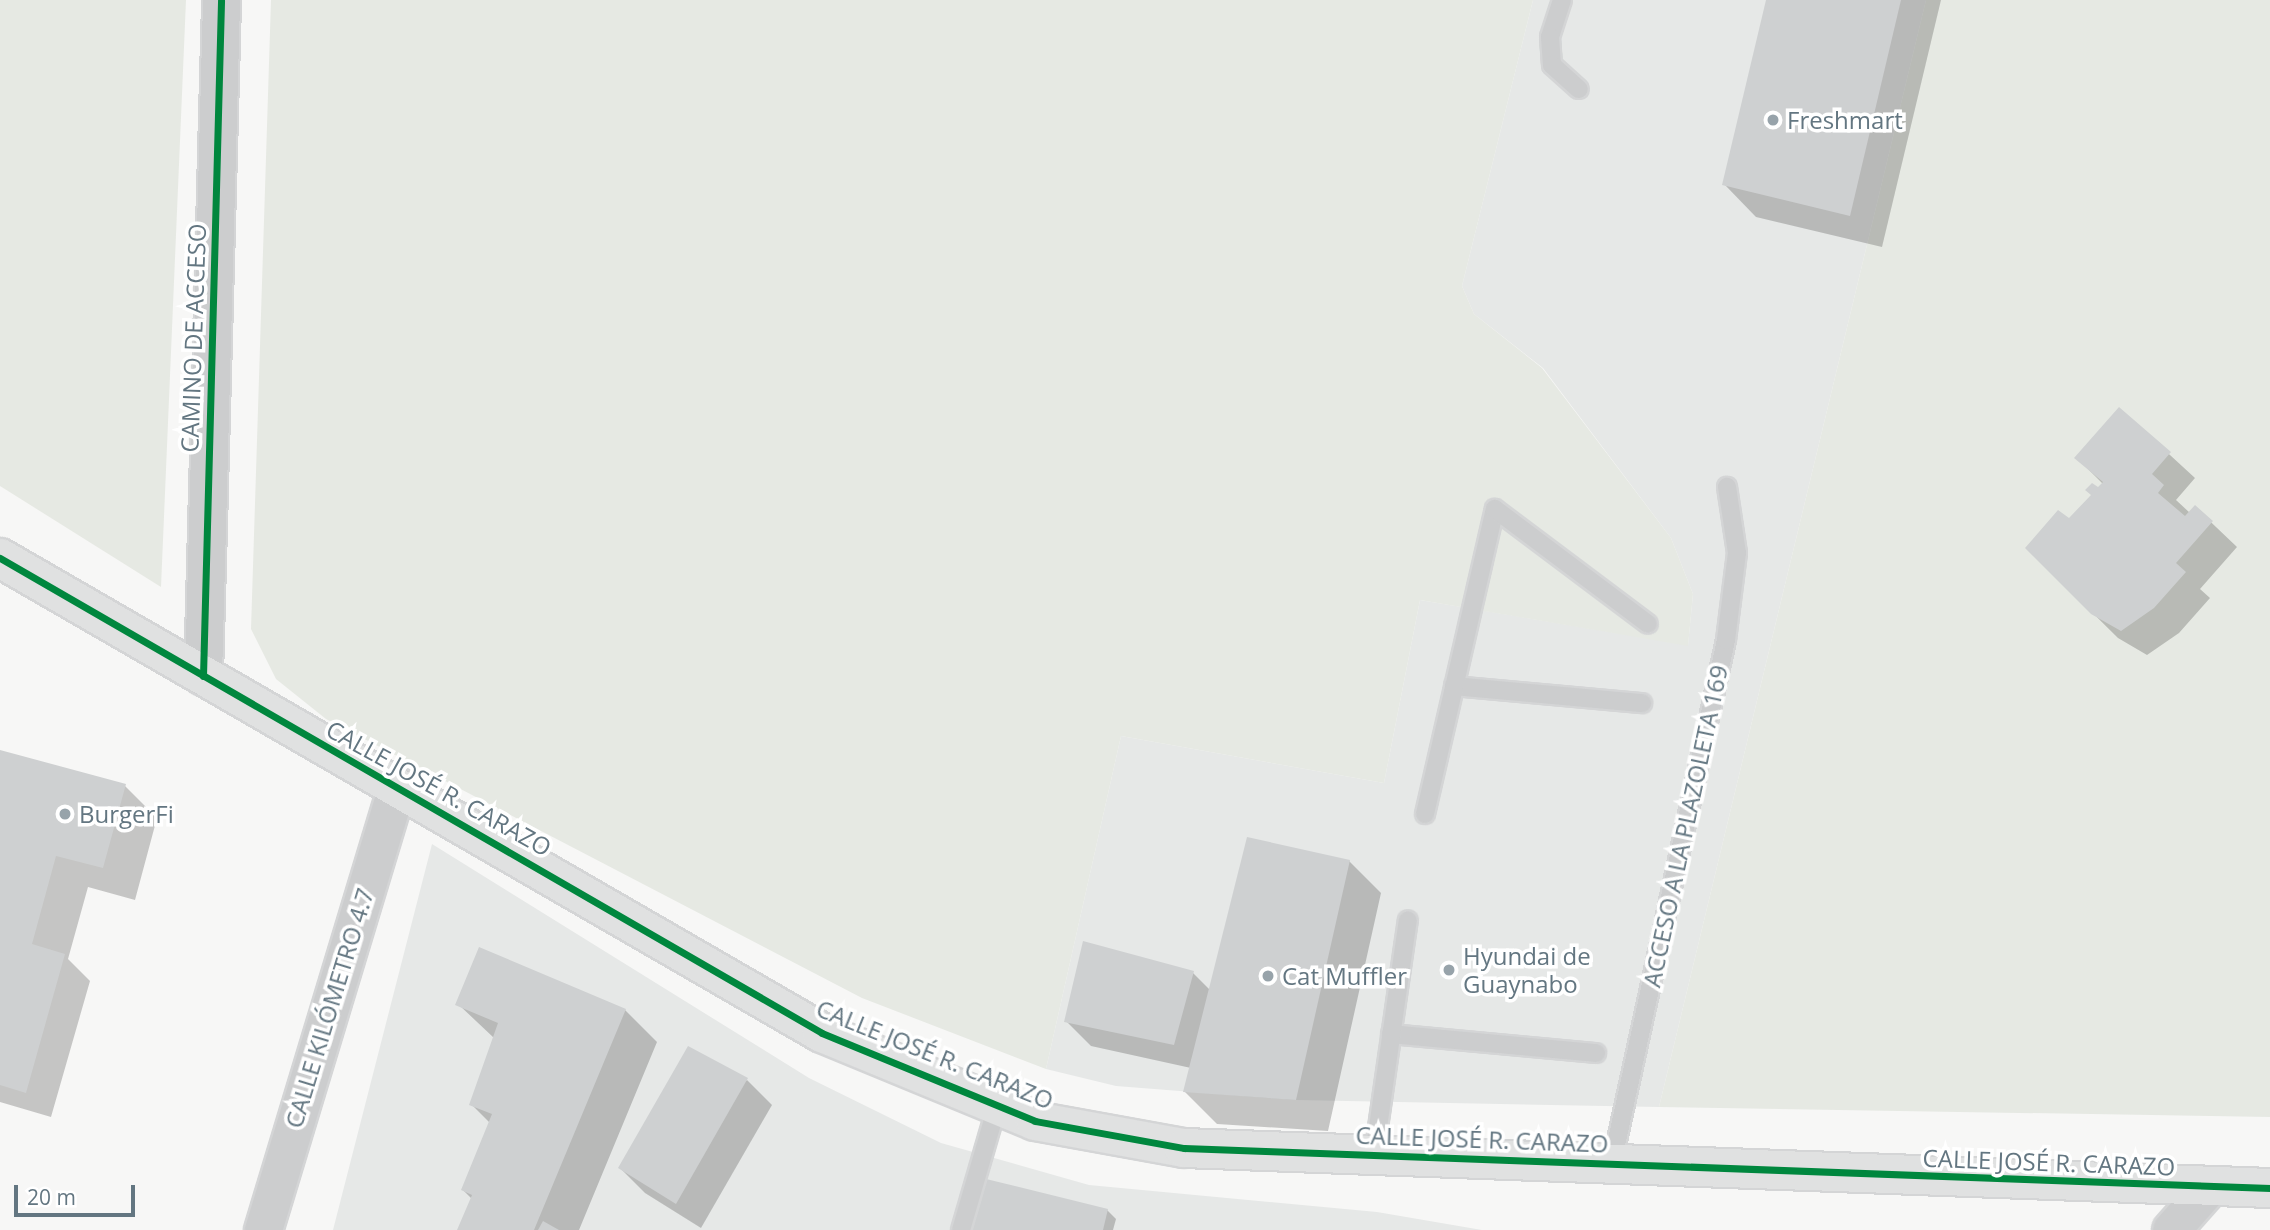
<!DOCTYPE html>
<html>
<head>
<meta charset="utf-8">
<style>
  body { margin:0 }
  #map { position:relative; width:2270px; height:1230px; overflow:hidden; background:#f7f7f6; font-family:"Open Sans",sans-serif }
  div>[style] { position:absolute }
  .built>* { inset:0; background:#e6e8e7 }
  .green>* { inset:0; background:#e6e9e3 }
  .shadow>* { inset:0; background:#0003 }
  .building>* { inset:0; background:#ced0d1 }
  .roads { filter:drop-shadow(2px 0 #d4d5d6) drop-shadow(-2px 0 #d4d5d6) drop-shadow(0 2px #d4d5d6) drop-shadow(0 -2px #d4d5d6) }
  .lane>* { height:18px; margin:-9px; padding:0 9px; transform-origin:9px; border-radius:9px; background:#cccdce }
  .street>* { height:37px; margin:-18.5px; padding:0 18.5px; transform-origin:18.5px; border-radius:18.5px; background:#cccdce }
  .secondary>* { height:38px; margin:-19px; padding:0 19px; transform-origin:19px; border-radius:19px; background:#e0e1e1 }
  .cycleway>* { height:7px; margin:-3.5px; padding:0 3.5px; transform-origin:3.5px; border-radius:3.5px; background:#00873e }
  .dots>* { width:19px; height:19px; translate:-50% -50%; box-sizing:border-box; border:4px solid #fff; border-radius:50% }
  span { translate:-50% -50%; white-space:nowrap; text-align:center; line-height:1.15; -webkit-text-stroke:7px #fff; paint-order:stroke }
  .poi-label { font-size:24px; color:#637681 }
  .left { translate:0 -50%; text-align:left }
  .street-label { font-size:24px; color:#637681 }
  .scale { position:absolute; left:14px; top:1185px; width:121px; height:32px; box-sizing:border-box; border:4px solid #637681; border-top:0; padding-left:9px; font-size:21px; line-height:24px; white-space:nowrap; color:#637681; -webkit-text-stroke:5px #fff; paint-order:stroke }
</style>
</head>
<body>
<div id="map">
  <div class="built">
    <i style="clip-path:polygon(1533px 0,1926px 0,1659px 1107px,1296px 1100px,1116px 1086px,1046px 1069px,1121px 736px,1384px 783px,1420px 600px,1688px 645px,1693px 594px,1671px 538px,1543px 368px,1474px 314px,1462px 286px)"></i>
    <i style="clip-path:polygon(432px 844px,809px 1078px,941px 1143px,1089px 1185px,1377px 1212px,1482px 1230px,333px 1230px)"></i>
  </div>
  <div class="green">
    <i style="clip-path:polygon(0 0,186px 0,161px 587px,0 486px)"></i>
    <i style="clip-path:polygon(271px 0,1533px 0,1462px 286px,1474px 314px,1542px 368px,1671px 538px,1693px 594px,1688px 646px,1420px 600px,1384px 783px,1121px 736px,1046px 1069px,862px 998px,326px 719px,276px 679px,251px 629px)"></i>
    <i style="clip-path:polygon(1926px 0,2270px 0,2270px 1117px,1659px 1107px)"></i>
  </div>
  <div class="shadow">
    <i style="clip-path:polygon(1768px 0,1941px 0,1882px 247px,1756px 217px,1724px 184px)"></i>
    <i style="clip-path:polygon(2120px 409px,2195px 478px,2176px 500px,2190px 513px,2195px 507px,2237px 547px,2200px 589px,2210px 598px,2179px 633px,2147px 655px,2118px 638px,2027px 548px,2070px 521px,2103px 484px,2077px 458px)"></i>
    <i style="clip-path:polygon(0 752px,125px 786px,157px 818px,135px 900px,88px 887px,68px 959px,90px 981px,51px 1117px,0 1102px)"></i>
    <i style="clip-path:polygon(1349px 861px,1381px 893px,1328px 1131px,1217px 1124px,1185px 1092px,1191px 1068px,1091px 1046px,1066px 1021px,1193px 973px,1210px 990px)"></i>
    <i style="clip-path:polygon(458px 1004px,625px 1010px,657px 1042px,579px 1230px,459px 1230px,472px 1199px,463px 1190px,490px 1123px,471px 1104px,494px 1038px)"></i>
    <i style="clip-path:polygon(747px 1080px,772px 1105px,701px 1228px,645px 1193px,620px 1168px)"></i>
    <i style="clip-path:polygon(1107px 1210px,1116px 1219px,1113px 1230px,970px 1230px)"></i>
  </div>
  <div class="building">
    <i style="clip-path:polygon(1766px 0,1901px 0,1850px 216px,1722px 185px)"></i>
    <i style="clip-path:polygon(2119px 407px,2171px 452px,2152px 474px,2164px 485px,2158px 493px,2185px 516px,2195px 505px,2213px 521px,2176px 563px,2186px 572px,2154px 608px,2121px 631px,2091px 614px,2025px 548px,2058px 510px,2069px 518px,2091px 495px,2085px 490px,2092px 483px,2098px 487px,2103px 482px,2074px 458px)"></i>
    <i style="clip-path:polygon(0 750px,126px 784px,103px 868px,56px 856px,32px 944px,65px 954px,26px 1093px,0 1085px)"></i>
    <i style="clip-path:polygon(1247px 837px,1350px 860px,1296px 1100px,1183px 1092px)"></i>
    <i style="clip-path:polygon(1083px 941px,1194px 971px,1174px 1045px,1064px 1022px)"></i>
    <i style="clip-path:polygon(479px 947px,626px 1009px,534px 1230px,457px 1230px,472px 1195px,461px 1190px,492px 1114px,469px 1105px,498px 1023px,455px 1005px)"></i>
    <i style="clip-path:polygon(688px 1046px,748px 1078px,676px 1204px,618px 1168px)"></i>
    <i style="clip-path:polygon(982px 1178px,1108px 1209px,1103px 1230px,969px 1230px)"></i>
    <i style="clip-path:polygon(543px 1221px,559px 1230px,538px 1230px)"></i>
  </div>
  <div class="roads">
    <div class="lane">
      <i style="left:1562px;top:0;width:39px;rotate:108deg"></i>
      <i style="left:1550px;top:37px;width:28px;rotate:86deg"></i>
      <i style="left:1552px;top:65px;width:36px;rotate:42deg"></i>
      <i style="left:1454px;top:686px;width:189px;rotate:5.2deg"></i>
      <i style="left:1425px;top:814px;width:313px;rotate:-77.1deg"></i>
      <i style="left:1495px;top:509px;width:191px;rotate:36.9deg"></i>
      <i style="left:1391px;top:1034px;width:206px;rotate:5.3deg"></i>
      <i style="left:1374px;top:1155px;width:237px;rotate:-81.8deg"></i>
      <i style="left:1612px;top:1163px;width:535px;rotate:-77.7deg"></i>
      <i style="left:1726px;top:640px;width:88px;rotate:-82.8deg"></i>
      <i style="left:1737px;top:553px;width:67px;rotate:-98.6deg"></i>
      <i style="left:961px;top:1230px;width:129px;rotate:-73.8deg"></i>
    </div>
    <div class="street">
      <i style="left:203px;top:676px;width:676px;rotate:-88.47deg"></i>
      <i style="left:263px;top:1230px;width:464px;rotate:-73.2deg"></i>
      <i style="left:2171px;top:1230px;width:57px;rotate:-48.5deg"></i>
    </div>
    <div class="secondary">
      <i style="left:0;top:558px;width:949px;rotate:30.02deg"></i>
      <i style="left:822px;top:1033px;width:230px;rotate:22.4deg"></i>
      <i style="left:1035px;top:1121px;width:151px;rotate:10.3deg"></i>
      <i style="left:1184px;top:1148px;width:1087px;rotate:2.11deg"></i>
    </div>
  </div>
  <div class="cycleway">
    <i style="left:0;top:558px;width:949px;rotate:30.02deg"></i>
    <i style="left:822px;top:1033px;width:230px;rotate:22.4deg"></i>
    <i style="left:1035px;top:1121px;width:151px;rotate:10.3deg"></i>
    <i style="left:1184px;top:1148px;width:1087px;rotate:2.11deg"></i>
    <i style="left:203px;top:676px;width:676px;rotate:-88.47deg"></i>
  </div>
  <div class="dots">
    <i style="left:1773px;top:120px;background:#97a3aa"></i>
    <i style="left:65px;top:814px;background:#97a3aa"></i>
    <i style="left:1449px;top:970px;background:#97a3aa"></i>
    <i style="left:1268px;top:976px;background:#97a3aa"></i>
  </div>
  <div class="poi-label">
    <span class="left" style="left:1787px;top:120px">Freshmart</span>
    <span class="left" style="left:79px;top:814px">BurgerFi</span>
    <span class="left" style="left:1463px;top:970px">Hyundai de<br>Guaynabo</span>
    <span class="left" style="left:1282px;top:976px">Cat Muffler</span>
  </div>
  <div class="street-label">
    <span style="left:193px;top:338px;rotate:-88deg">CAMINO DE ACCESO</span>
    <span style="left:439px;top:788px;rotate:29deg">CALLE JOSÉ R. CARAZO</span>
    <span style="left:1685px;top:826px;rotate:-78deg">ACCESO A LA PLAZOLETA 169</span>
    <span style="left:329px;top:1008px;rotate:-73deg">CALLE KILÓMETRO 4.7</span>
    <span style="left:935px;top:1054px;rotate:22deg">CALLE JOSÉ R. CARAZO</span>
    <span style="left:1482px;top:1139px;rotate:2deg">CALLE JOSÉ R. CARAZO</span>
    <span style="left:2049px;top:1162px;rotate:2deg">CALLE JOSÉ R. CARAZO</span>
  </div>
  <div class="scale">20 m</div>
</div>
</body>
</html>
